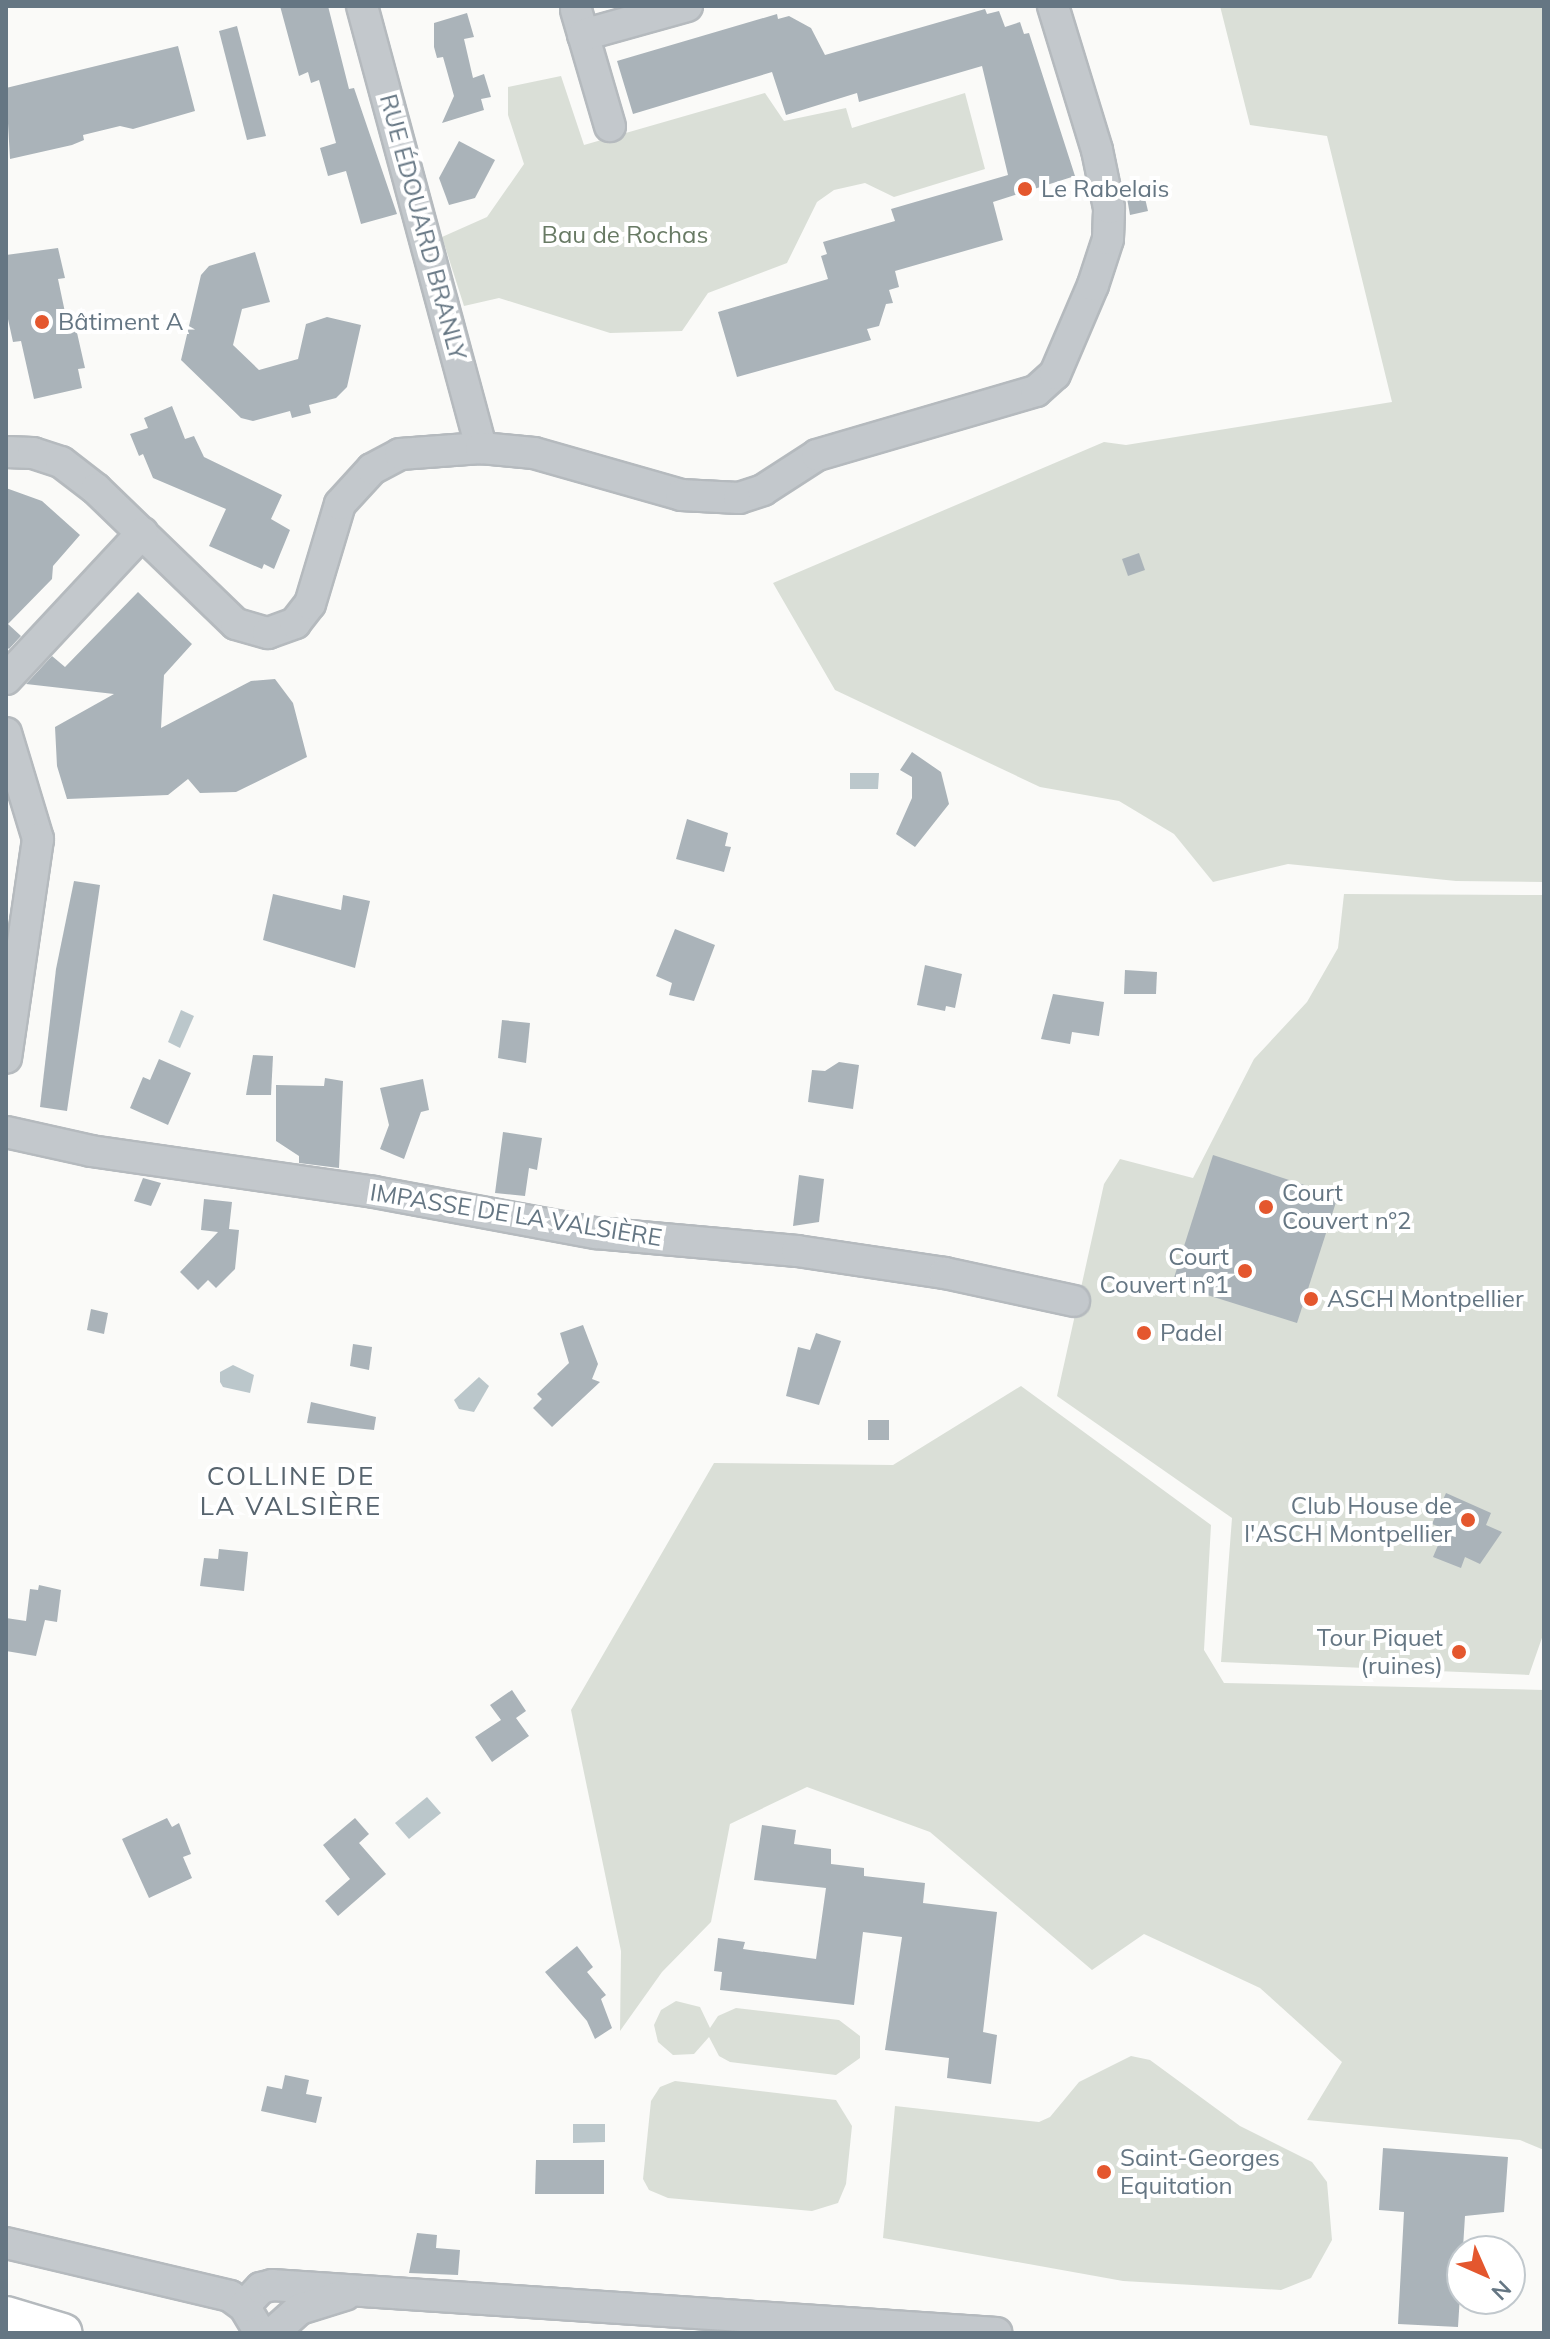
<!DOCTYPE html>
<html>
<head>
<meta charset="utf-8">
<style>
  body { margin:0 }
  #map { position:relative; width:1550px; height:2339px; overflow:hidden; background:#fafaf8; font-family:Mulish,sans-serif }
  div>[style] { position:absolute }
  .green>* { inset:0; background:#dadfd7 }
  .water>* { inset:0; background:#bbc7cb }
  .building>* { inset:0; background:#aab3b9 }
  .roads { filter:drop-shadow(2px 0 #b5babe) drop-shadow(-2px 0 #b5babe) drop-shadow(0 2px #b5babe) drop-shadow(0 -2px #b5babe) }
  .minor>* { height:30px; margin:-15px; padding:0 15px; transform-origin:15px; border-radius:15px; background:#c3c8cc }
  .major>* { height:38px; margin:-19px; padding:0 19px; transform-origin:19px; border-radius:19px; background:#fff }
  .dots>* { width:22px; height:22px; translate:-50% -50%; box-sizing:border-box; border:4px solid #fff; border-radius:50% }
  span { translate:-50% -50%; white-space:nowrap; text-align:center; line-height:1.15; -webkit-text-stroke:8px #fff; paint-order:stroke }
  .poi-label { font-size:24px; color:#657683 }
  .left { translate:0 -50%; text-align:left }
  .right { translate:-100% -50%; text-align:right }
  .street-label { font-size:24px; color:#657683 }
  .park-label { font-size:24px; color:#687a64 }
  .neighbourhood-label { font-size:26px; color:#57646e; letter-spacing:2px }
  .frame { position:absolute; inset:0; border:8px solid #657683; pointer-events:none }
  .north { position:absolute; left:1446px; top:2235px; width:80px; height:80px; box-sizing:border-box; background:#fff; border:2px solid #c1c8cd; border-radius:50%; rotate:135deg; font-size:22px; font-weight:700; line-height:32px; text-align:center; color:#657683 }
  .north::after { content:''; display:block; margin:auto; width:28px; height:36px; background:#e4572e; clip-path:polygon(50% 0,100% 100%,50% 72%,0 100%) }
</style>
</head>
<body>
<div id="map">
  <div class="green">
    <i style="clip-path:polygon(1220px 6px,1544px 6px,1544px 882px,1456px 881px,1288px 864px,1213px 882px,1174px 834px,1119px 801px,1040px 787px,835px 690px,773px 583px,1104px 442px,1126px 445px,1392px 402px,1327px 136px,1250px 125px)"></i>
    <i style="clip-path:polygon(561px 76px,584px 145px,765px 93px,784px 121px,846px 108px,852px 128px,965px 93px,985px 169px,894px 197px,865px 183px,834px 190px,817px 202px,787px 263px,708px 293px,682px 331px,610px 333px,499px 298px,464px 306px,442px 237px,487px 217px,524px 164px,508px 115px,508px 87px)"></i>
    <i style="clip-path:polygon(1344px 894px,1544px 895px,1544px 1632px,1529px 1675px,1221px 1662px,1232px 1518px,1057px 1396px,1104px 1184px,1120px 1159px,1193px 1178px,1254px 1059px,1307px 1002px,1338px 948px)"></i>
    <i style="clip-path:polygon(1021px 1386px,1211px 1525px,1204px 1650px,1224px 1683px,1544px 1690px,1544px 2150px,1520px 2140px,1307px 2120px,1342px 2062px,1260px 1988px,1144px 1934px,1092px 1970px,930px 1832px,807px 1787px,730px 1824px,711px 1922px,662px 1972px,620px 2031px,621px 1951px,571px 1710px,714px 1463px,893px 1465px)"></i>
    <i style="clip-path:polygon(676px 2001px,700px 2007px,710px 2028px,718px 2016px,736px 2008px,839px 2020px,860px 2036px,860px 2058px,836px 2075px,730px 2062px,719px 2056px,709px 2037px,694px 2054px,673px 2055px,658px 2042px,654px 2025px,661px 2010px)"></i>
    <i style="clip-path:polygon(1131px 2056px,1150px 2060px,1240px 2126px,1312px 2162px,1327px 2182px,1332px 2240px,1311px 2278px,1281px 2290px,1123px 2281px,883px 2238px,895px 2106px,1039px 2122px,1050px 2117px,1079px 2082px)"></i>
    <i style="clip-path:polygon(675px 2081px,836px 2100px,852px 2126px,846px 2184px,838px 2203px,812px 2211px,668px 2198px,649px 2190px,643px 2179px,651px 2101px,660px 2087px)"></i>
  </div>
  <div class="water">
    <i style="clip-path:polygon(850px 773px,879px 773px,878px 789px,850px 789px)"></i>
    <i style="clip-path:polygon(181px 1010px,194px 1016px,180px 1048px,168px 1042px)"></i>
    <i style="clip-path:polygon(233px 1365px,254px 1375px,250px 1393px,223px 1387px,220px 1382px,220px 1372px)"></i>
    <i style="clip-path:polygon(479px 1377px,489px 1386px,474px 1412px,459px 1409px,454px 1400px)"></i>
    <i style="clip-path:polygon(427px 1797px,441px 1813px,409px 1839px,395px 1823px)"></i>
    <i style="clip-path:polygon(573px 2124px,605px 2124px,605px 2142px,573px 2143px)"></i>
  </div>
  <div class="building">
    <i style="clip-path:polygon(280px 6px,328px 6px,349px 89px,354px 88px,397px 214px,361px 224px,346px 171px,328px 176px,320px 148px,336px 143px,319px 80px,311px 83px,308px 72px,299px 76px)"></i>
    <i style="clip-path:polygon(985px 9px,987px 14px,999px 11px,1005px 27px,1020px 22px,1024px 34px,1029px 33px,1075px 176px,993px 202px,1003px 240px,895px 271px,899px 287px,889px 290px,893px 303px,886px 304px,879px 326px,867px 329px,871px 340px,737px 377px,718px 312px,828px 279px,821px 256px,827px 254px,823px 242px,895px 221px,891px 209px,1008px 175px,982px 66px,859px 102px,857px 93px,786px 115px,772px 72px,633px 114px,617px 61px,777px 14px,778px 19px,789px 16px,811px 28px,825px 55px)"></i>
    <i style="clip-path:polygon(467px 13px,474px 37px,464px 39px,473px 78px,484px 74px,491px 97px,481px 99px,484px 110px,442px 123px,454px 96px,443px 57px,437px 58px,434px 47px,434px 23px)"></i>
    <i style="clip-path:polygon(237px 26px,266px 136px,247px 140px,219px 31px)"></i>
    <i style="clip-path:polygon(178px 46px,195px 111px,133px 129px,120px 126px,83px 135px,84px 140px,72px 145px,10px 159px,6px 88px)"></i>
    <i style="clip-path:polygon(459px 141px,495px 160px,475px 198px,449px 205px,439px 178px)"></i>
    <i style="clip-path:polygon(1144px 194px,1148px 211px,1130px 215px,1127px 198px)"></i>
    <i style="clip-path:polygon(58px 248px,65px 278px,58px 279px,66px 317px,73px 315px,85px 368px,78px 369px,82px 388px,34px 399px,21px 341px,13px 342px,6px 310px,6px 255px)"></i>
    <i style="clip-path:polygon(255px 252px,270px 302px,242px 309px,233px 345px,259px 370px,298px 359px,306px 324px,327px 317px,361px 325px,347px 387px,336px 398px,309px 405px,311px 413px,292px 418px,290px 411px,253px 421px,241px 418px,181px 360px,201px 275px,209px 266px)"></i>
    <i style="clip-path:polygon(172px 406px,185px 439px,194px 436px,204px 457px,282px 495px,271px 519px,290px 530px,274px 569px,264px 564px,262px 569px,209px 546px,226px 509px,153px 478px,143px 454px,139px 456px,130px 434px,148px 428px,144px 418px)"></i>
    <i style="clip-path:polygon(6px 488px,42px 501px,80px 535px,53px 566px,52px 579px,8px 624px,21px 636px,9px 649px,6px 646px)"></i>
    <i style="clip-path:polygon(1139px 553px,1145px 570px,1128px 576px,1122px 559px)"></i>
    <i style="clip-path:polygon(138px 592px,192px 644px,164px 675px,161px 728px,251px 681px,275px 679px,293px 703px,307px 757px,236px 792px,200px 793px,188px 779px,168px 795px,67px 799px,57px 766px,55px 727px,114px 694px,26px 684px,52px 656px,65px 667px)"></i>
    <i style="clip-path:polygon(912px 752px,941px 772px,949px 804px,915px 847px,896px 834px,912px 798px,912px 777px,900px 770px)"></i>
    <i style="clip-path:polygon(687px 819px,728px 833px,725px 846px,731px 847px,724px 872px,676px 859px)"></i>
    <i style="clip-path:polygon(74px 881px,100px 885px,67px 1111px,40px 1107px,56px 969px)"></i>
    <i style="clip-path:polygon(273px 894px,341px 910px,343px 895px,370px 901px,355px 968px,263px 940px)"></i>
    <i style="clip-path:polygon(675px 929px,715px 945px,694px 1001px,669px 995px,672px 983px,656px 976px)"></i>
    <i style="clip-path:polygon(925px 965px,962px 974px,955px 1008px,946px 1006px,945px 1011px,917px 1005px)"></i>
    <i style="clip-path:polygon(1125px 970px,1157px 972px,1156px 994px,1124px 994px)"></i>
    <i style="clip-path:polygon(1053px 994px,1104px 1002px,1099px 1036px,1072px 1032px,1070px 1044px,1041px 1039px)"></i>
    <i style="clip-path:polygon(502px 1020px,530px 1023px,526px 1063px,498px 1058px)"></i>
    <i style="clip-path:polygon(253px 1055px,273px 1056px,271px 1095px,246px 1095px)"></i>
    <i style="clip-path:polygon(159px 1059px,191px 1073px,168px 1125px,130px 1108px,143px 1077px,150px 1080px)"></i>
    <i style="clip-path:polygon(839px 1062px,859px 1065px,853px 1109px,808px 1102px,812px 1070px,825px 1071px)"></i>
    <i style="clip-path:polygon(325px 1078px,343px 1081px,339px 1168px,299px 1163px,299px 1156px,276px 1141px,276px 1085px,324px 1086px)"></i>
    <i style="clip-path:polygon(423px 1079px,429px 1110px,421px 1112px,404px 1159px,380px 1149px,389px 1125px,380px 1088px)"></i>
    <i style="clip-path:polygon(503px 1132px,542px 1138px,537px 1170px,529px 1168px,525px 1196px,495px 1193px)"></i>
    <i style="clip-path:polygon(1213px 1155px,1338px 1196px,1297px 1323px,1172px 1284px)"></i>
    <i style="clip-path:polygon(799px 1175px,824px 1179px,819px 1222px,793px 1226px)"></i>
    <i style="clip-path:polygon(143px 1178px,161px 1183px,151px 1206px,134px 1201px)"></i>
    <i style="clip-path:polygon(204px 1199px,232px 1202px,229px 1229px,239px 1230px,237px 1249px,235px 1269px,216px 1288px,208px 1280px,198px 1290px,180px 1272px,218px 1232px,201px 1230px)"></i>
    <i style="clip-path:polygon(91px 1309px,108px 1313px,104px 1334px,87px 1330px)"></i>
    <i style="clip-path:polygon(583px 1325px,598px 1364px,592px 1379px,600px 1382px,552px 1427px,533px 1408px,542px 1399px,537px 1394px,569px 1363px,560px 1333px)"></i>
    <i style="clip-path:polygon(816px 1333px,841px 1341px,819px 1405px,786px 1396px,798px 1347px,810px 1350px)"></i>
    <i style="clip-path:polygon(353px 1344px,372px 1347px,369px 1370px,350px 1366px)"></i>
    <i style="clip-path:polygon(311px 1402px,376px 1417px,374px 1430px,307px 1423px)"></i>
    <i style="clip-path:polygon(868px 1420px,889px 1420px,889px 1440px,868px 1440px)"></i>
    <i style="clip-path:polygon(1446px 1493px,1491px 1513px,1486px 1525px,1502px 1532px,1480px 1564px,1465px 1557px,1461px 1568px,1433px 1557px,1445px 1529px,1432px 1524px)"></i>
    <i style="clip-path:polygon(219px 1549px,248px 1552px,244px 1591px,200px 1586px,204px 1558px,218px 1559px)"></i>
    <i style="clip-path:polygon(39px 1585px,61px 1590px,57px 1622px,45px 1620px,36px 1656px,6px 1651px,6px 1618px,26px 1621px,30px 1589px,38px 1590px)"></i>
    <i style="clip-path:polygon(512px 1690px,526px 1711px,516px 1718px,529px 1736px,492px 1762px,475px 1737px,501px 1720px,490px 1705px)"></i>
    <i style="clip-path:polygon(167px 1818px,172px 1827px,179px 1823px,191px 1854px,183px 1857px,192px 1878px,149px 1898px,122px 1839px)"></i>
    <i style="clip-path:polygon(355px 1818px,369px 1834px,359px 1843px,386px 1874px,338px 1916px,325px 1901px,350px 1879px,323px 1845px)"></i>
    <i style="clip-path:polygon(762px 1825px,796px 1830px,794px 1844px,831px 1849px,831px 1864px,864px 1868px,864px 1876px,925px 1883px,923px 1903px,997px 1912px,983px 2032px,997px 2035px,991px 2084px,947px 2078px,949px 2058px,885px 2050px,902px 1937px,863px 1932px,854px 2005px,720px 1990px,722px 1972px,714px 1971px,718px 1938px,745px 1942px,743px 1949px,816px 1959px,826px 1888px,754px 1880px)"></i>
    <i style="clip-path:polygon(577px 1946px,593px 1967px,587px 1972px,606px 1995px,601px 1999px,612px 2028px,595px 2039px,587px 2021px,545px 1972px)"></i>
    <i style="clip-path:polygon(285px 2075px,309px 2080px,306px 2094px,322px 2097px,316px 2123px,261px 2111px,267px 2086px,282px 2089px)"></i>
    <i style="clip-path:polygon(1383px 2148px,1508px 2157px,1504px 2212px,1465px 2216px,1458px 2327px,1398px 2324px,1404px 2212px,1379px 2210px)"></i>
    <i style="clip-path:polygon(536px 2160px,604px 2160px,604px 2194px,535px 2194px)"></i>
    <i style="clip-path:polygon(417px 2233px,437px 2235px,436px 2248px,460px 2250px,458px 2275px,409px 2273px)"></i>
  </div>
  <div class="roads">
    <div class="minor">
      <i style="left:362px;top:6px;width:458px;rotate:74.9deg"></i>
      <i style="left:576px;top:10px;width:121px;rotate:73.7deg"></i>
      <i style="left:583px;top:35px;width:108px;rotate:-15.6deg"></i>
      <i style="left:6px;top:452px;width:27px;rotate:2deg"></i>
      <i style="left:33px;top:453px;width:29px;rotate:18deg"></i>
      <i style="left:61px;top:462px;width:44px;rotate:37.6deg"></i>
      <i style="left:96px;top:489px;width:194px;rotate:44deg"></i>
      <i style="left:236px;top:624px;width:33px;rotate:16deg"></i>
      <i style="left:268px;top:633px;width:29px;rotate:-20deg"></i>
      <i style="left:295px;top:623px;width:24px;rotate:-52deg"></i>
      <i style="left:310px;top:604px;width:104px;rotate:-73.3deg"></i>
      <i style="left:340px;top:504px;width:47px;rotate:-47.6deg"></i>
      <i style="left:372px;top:469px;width:32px;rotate:-28deg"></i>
      <i style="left:400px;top:454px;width:81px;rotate:-4.2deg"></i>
      <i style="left:481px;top:448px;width:53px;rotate:5.4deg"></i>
      <i style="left:534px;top:453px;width:153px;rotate:15.9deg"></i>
      <i style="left:681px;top:495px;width:58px;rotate:3deg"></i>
      <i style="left:739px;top:498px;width:25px;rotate:-18deg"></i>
      <i style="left:763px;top:490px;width:64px;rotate:-32.9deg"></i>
      <i style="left:817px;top:455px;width:228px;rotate:-16.3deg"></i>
      <i style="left:1036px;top:391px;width:25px;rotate:-42deg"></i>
      <i style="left:1055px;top:374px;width:97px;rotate:-66.9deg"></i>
      <i style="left:1093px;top:285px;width:48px;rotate:-71.9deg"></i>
      <i style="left:1108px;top:239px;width:31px;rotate:-88deg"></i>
      <i style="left:1109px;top:208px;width:59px;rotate:-101.7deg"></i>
      <i style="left:1097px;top:150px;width:151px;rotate:-107deg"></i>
      <i style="left:6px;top:679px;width:200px;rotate:-47deg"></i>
      <i style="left:6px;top:733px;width:111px;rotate:73.2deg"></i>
      <i style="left:38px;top:839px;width:221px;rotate:98.3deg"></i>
      <i style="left:6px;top:1132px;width:87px;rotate:12.6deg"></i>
      <i style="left:91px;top:1151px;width:286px;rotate:8.2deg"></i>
      <i style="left:374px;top:1192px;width:226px;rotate:10.5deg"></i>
      <i style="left:596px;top:1233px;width:202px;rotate:5.1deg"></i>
      <i style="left:797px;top:1251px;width:150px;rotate:8.5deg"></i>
      <i style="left:945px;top:1273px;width:132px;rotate:12.2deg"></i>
      <i style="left:6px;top:2243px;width:230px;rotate:13.3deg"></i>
      <i style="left:230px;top:2296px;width:17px;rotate:36deg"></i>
      <i style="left:244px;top:2306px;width:31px;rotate:59deg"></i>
      <i style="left:244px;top:2306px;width:25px;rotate:-47deg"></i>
      <i style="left:261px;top:2288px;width:11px;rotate:-15deg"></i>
      <i style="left:272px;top:2285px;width:726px;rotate:3.79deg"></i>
      <i style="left:273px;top:2333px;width:36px;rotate:-42deg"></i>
      <i style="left:300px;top:2309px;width:47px;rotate:-17.3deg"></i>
    </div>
    <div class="major">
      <i style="left:6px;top:2316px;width:59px;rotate:16.6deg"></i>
    </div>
  </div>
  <div class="dots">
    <i style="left:1025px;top:189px;background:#e4572e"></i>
    <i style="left:42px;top:322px;background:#e4572e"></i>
    <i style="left:1266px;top:1207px;background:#e4572e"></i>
    <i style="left:1245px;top:1271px;background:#e4572e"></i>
    <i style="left:1311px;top:1299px;background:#e4572e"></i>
    <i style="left:1144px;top:1333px;background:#e4572e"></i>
    <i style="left:1468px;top:1520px;background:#e4572e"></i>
    <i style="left:1459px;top:1652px;background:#e4572e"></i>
    <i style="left:1104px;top:2172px;background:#e4572e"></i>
  </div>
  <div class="poi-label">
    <span class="left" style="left:1041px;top:189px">Le Rabelais</span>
    <span class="left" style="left:58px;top:322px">Bâtiment A</span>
    <span class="left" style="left:1282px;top:1207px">Court<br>Couvert n°2</span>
    <span class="right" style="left:1229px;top:1271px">Court<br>Couvert n°1</span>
    <span class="left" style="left:1327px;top:1299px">ASCH Montpellier</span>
    <span class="left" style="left:1160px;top:1333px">Padel</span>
    <span class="right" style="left:1452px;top:1520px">Club House de<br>l'ASCH Montpellier</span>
    <span class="right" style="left:1443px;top:1652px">Tour Piquet<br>(ruines)</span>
    <span class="left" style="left:1120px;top:2172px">Saint-Georges<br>Equitation</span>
  </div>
  <div class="street-label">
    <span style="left:423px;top:227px;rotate:75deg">RUE ÉDOUARD BRANLY</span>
    <span style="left:516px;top:1215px;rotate:9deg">IMPASSE DE LA VALSIÈRE</span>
  </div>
  <div class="park-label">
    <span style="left:625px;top:235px">Bau de Rochas</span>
  </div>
  <div class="neighbourhood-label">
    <span style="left:291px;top:1491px">COLLINE DE<br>LA VALSIÈRE</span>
  </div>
  <div class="frame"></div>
  <div class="north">N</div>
</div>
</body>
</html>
